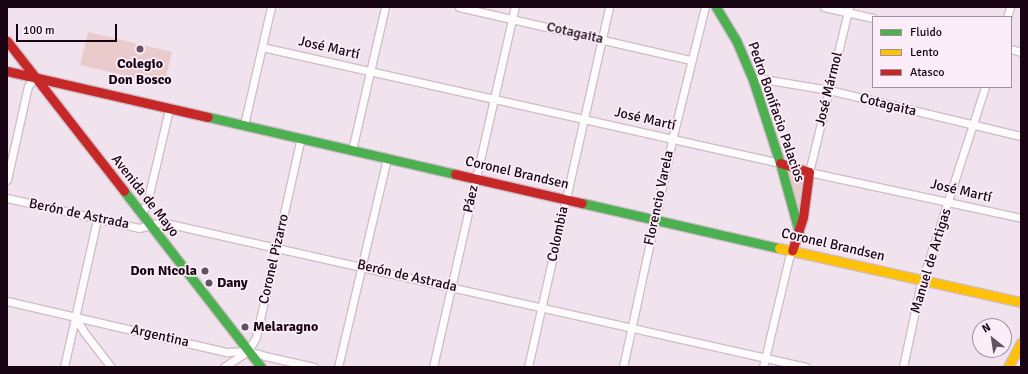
<!DOCTYPE html>
<html>
<head>
<meta charset="utf-8">
<style>
  body { margin:0 }
  #map { position:relative; width:1028px; height:374px; overflow:hidden; background:#f1e3ed; font-family:Signika,sans-serif }
  div>[style] { position:absolute }
  .green>* { inset:0; background:#e8cbca }
  .roads { filter:drop-shadow(1px 0 #d0bdcb) drop-shadow(-1px 0 #d0bdcb) drop-shadow(0 1px #d0bdcb) drop-shadow(0 -1px #d0bdcb) }
  .street>* { height:7px; margin:-3.5px; padding:0 3.5px; transform-origin:3.5px; border-radius:3.5px; background:#fdfbfc }
  .fast>* { height:9px; margin:-4.5px; padding:0 4.5px; transform-origin:4.5px; border-radius:4.5px; background:#4caf50 }
  .slow>* { height:9px; margin:-4.5px; padding:0 4.5px; transform-origin:4.5px; border-radius:4.5px; background:#ffc107 }
  .jam>* { height:9px; margin:-4.5px; padding:0 4.5px; transform-origin:4.5px; border-radius:4.5px; background:#c62828 }
  .dots>* { width:11px; height:11px; translate:-50% -50%; box-sizing:border-box; border:2px solid #fceef8; border-radius:50% }
  span { translate:-50% -50%; white-space:nowrap; text-align:center; line-height:1.15; -webkit-text-stroke:3.5px #fceef8; paint-order:stroke }
  .street-label { font-size:14px; color:#190414 }
  .poi-label { font-size:14px; color:#190414; font-weight:700 }
  .right { translate:-100% -50%; text-align:right }
  .left { translate:0 -50%; text-align:left }
  .frame { position:absolute; inset:0; border:8px solid #190414; pointer-events:none }
  .legend { position:absolute; left:872px; top:16px; width:140px; height:72px; box-sizing:border-box; background:#fceef8; border:1px solid #a1909d; margin:0; padding:5px 7px; list-style:none; font-size:12px; color:#190414 }
  .legend li { display:flex; align-items:center; gap:8px; height:20px }
  .legend b { width:20px; border:1px solid #a1909d }
  .north { position:absolute; left:972px; top:318px; width:40px; height:40px; box-sizing:border-box; background:#fceef8; border:1px solid #a1909d; border-radius:50%; rotate:330deg; font-size:11px; font-weight:700; line-height:16px; text-align:center; color:#190414 }
  .north::after { content:''; display:block; margin:auto; width:14px; height:18px; background:#655260; clip-path:polygon(50% 0,100% 100%,50% 72%,0 100%) }
  .scale { position:absolute; left:16px; top:24px; width:101px; height:18px; box-sizing:border-box; border:2px solid #190414; border-top:0; padding-left:5px; font-size:12px; line-height:14px; white-space:nowrap; color:#190414; -webkit-text-stroke:3px #fceef8; paint-order:stroke }
</style>
</head>
<body>
<div id="map">
  <div class="green">
    <i style="clip-path:polygon(88px 32px,172px 52px,164px 85px,80px 65px)"></i>
    <i style="clip-path:polygon(786px 170px,801px 174px,805px 178px,802px 205px,798px 207px,786px 174px)"></i>
  </div>
  <div class="roads">
    <div class="street">
      <i style="left:459px;top:7px;width:238px;rotate:12.9deg"></i>
      <i style="left:824px;top:7px;width:50px;rotate:12.7deg"></i>
      <i style="left:849px;top:7px;width:170px;rotate:103.6deg"></i>
      <i style="left:809px;top:172px;width:217px;rotate:12.2deg"></i>
      <i style="left:1007px;top:17px;width:10px;rotate:-73deg"></i>
      <i style="left:262px;top:47px;width:531px;rotate:12.62deg"></i>
      <i style="left:1011px;top:49px;width:10px;rotate:17deg"></i>
      <i style="left:753px;top:80px;width:10px;rotate:-6deg"></i>
      <i style="left:763px;top:79px;width:67px;rotate:9.5deg"></i>
      <i style="left:829px;top:90px;width:197px;rotate:13.5deg"></i>
      <i style="left:244px;top:125px;width:121px;rotate:-77.1deg"></i>
      <i style="left:352px;top:150px;width:147px;rotate:-77deg"></i>
      <i style="left:7px;top:180px;width:96px;rotate:-77.4deg"></i>
      <i style="left:28px;top:86px;width:11px;rotate:-52deg"></i>
      <i style="left:7px;top:198px;width:135px;rotate:12.8deg"></i>
      <i style="left:139px;top:228px;width:23px;rotate:-15deg"></i>
      <i style="left:161px;top:222px;width:661px;rotate:12.67deg"></i>
      <i style="left:142px;top:214px;width:12px;rotate:-66deg"></i>
      <i style="left:147px;top:203px;width:97px;rotate:-76.8deg"></i>
      <i style="left:7px;top:301px;width:226px;rotate:13.1deg"></i>
      <i style="left:227px;top:352px;width:21px;rotate:-3deg"></i>
      <i style="left:248px;top:351px;width:18px;rotate:16deg"></i>
      <i style="left:265px;top:356px;width:50px;rotate:12.7deg"></i>
      <i style="left:75px;top:317px;width:17px;rotate:59deg"></i>
      <i style="left:84px;top:332px;width:44px;rotate:52.4deg"></i>
      <i style="left:64px;top:367px;width:152px;rotate:-77.4deg"></i>
      <i style="left:224px;top:367px;width:29px;rotate:-34deg"></i>
      <i style="left:248px;top:351px;width:16px;rotate:-60deg"></i>
      <i style="left:256px;top:337px;width:204px;rotate:-77.3deg"></i>
      <i style="left:338px;top:367px;width:215px;rotate:-76.8deg"></i>
      <i style="left:433px;top:367px;width:369px;rotate:-77.2deg"></i>
      <i style="left:528px;top:367px;width:369px;rotate:-77.3deg"></i>
      <i style="left:623px;top:367px;width:232px;rotate:-77.8deg"></i>
      <i style="left:672px;top:140px;width:137px;rotate:-76.1deg"></i>
      <i style="left:763px;top:367px;width:112px;rotate:-76.6deg"></i>
      <i style="left:789px;top:258px;width:9px;rotate:-69deg"></i>
      <i style="left:903px;top:367px;width:82px;rotate:-78deg"></i>
      <i style="left:920px;top:287px;width:210px;rotate:-72deg"></i>
    </div>
    <div class="fast">
      <i style="left:716px;top:7px;width:39px;rotate:59deg"></i>
      <i style="left:736px;top:40px;width:43px;rotate:67deg"></i>
      <i style="left:753px;top:80px;width:87px;rotate:72deg"></i>
      <i style="left:780px;top:163px;width:72px;rotate:74.6deg"></i>
      <i style="left:208px;top:117px;width:253px;rotate:13deg"></i>
      <i style="left:124px;top:191px;width:223px;rotate:52.1deg"></i>
      <i style="left:582px;top:203px;width:202px;rotate:12.9deg"></i>
    </div>
    <div class="slow">
      <i style="left:779px;top:248px;width:248px;rotate:12.6deg"></i>
      <i style="left:1008px;top:367px;width:27px;rotate:-62deg"></i>
    </div>
    <div class="jam">
      <i style="left:7px;top:41px;width:190px;rotate:52deg"></i>
      <i style="left:7px;top:71px;width:206px;rotate:12.9deg"></i>
      <i style="left:780px;top:163px;width:30px;rotate:17deg"></i>
      <i style="left:809px;top:172px;width:45px;rotate:97.6deg"></i>
      <i style="left:803px;top:217px;width:35px;rotate:108deg"></i>
      <i style="left:455px;top:174px;width:130px;rotate:12.9deg"></i>
    </div>
  </div>
  <div class="dots">
    <i style="left:140px;top:49px;background:#655260"></i>
    <i style="left:205px;top:271px;background:#655260"></i>
    <i style="left:209px;top:283px;background:#655260"></i>
    <i style="left:245px;top:327px;background:#655260"></i>
  </div>
  <div class="street-label">
    <span style="left:575px;top:33px;rotate:13deg">Cotagaita</span>
    <span style="left:329px;top:48px;rotate:13deg">José Martí</span>
    <span style="left:829px;top:89px;rotate:-76deg">José Mármol</span>
    <span style="left:888px;top:105px;rotate:14deg">Cotagaita</span>
    <span style="left:776px;top:112px;rotate:71deg">Pedro Bonifacio Palacios</span>
    <span style="left:645px;top:119px;rotate:13deg">José Martí</span>
    <span style="left:517px;top:173px;rotate:13deg">Coronel Brandsen</span>
    <span style="left:961px;top:191px;rotate:13deg">José Martí</span>
    <span style="left:145px;top:196px;rotate:52deg">Avenida de Mayo</span>
    <span style="left:659px;top:198px;rotate:-78deg">Florencio Varela</span>
    <span style="left:471px;top:199px;rotate:-78deg">Páez</span>
    <span style="left:79px;top:214px;rotate:12deg">Berón de Astrada</span>
    <span style="left:558px;top:234px;rotate:-78deg">Colombia</span>
    <span style="left:833px;top:245px;rotate:13deg">Coronel Brandsen</span>
    <span style="left:274px;top:259px;rotate:-77deg">Coronel Pizarro</span>
    <span style="left:931px;top:261px;rotate:-73deg">Manuel de Artigas</span>
    <span style="left:407px;top:276px;rotate:13deg">Berón de Astrada</span>
    <span style="left:160px;top:336px;rotate:13deg">Argentina</span>
  </div>
  <div class="poi-label">
    <span style="left:140px;top:72px">Colegio<br>Don Bosco</span>
    <span class="right" style="left:197px;top:271px">Don Nicola</span>
    <span class="left" style="left:217px;top:283px">Dany</span>
    <span class="left" style="left:253px;top:327px">Melaragno</span>
  </div>
  <div class="frame"></div>
  <ul class="legend">
  <li><b style="height:5px;background:#4caf50"></b>Fluido</li>
  <li><b style="height:5px;background:#ffc107"></b>Lento</li>
  <li><b style="height:5px;background:#c62828"></b>Atasco</li>
  </ul>
  <div class="north">N</div>
  <div class="scale">100 m</div>
</div>
</body>
</html>
